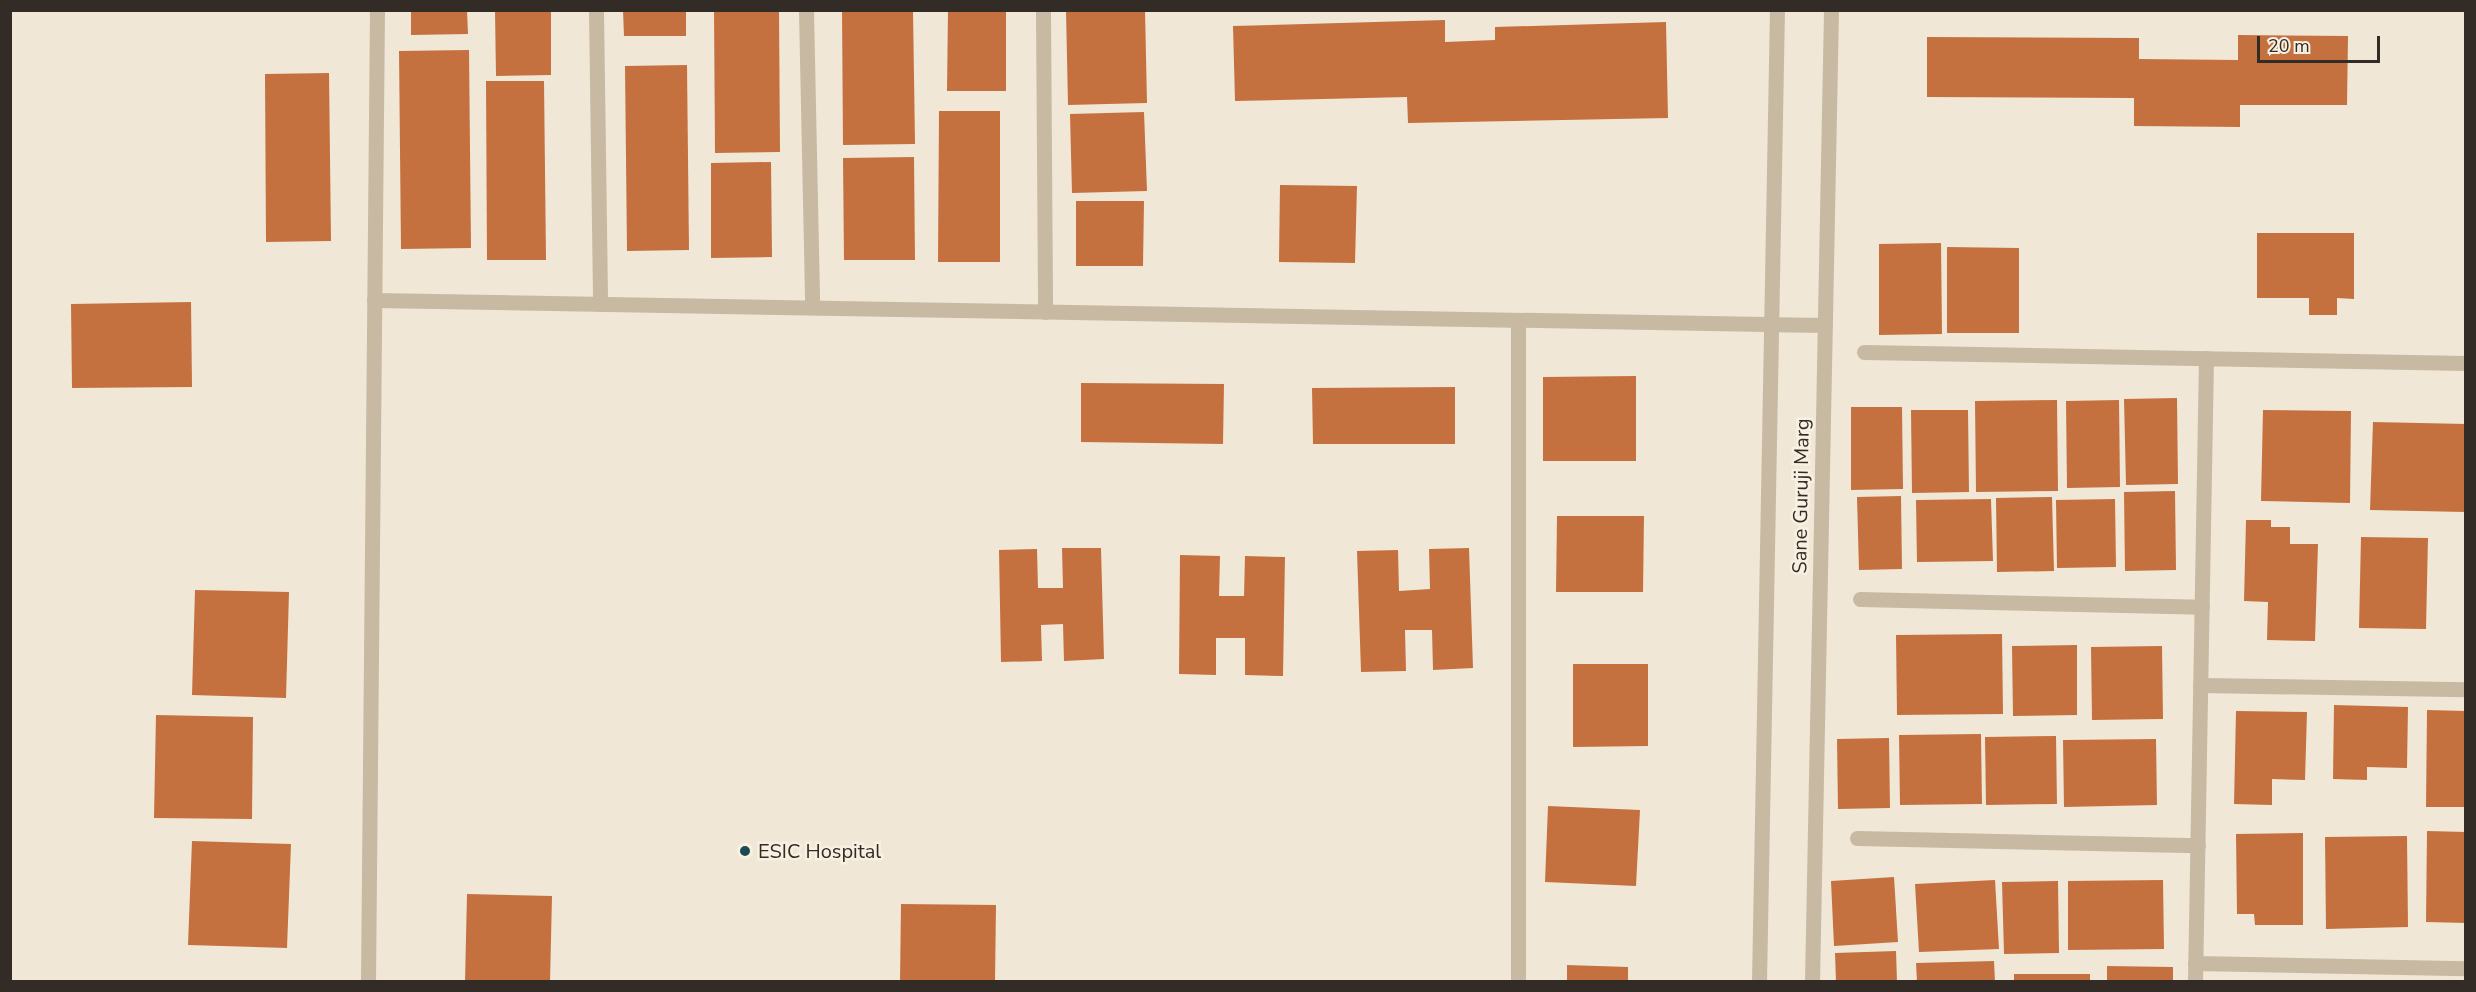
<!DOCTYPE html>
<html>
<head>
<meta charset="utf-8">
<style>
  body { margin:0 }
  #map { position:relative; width:2476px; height:992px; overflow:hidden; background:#f0e7d6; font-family:"Nunito Sans",sans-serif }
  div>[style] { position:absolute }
  .building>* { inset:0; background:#c5713f }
  .service>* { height:15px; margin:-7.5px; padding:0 7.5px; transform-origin:7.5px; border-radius:7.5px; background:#c8b9a3 }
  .minor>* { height:15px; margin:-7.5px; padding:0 7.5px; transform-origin:7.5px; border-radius:7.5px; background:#c8b9a3 }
  .tertiary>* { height:15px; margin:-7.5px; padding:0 7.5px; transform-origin:7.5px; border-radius:7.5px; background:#c8b9a3 }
  .dots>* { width:16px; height:16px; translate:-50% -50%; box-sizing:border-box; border:3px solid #f8f1e2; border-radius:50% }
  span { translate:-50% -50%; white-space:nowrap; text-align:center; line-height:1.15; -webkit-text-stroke:5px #f8f1e2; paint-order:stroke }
  .street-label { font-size:20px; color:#332b25 }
  .poi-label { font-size:20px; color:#332b25 }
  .left { translate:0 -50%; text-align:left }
  .frame { position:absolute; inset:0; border:12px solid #332b25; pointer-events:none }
  .scale { position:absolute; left:2257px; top:36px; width:123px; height:27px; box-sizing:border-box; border:3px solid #332b25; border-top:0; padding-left:8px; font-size:18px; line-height:21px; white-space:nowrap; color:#332b25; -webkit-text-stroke:4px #f8f1e2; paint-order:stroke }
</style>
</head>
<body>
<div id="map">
  <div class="building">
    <i style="clip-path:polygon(411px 10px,467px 10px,468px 34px,411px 35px)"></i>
    <i style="clip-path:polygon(495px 10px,551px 10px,551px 75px,496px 76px)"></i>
    <i style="clip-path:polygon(623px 10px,686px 10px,686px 36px,624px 36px)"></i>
    <i style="clip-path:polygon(714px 10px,779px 10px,780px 152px,715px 153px)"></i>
    <i style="clip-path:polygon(842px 10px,913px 10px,915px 144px,843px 145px)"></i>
    <i style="clip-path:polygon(948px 10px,1006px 10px,1006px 91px,947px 91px)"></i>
    <i style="clip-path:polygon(1066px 10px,1145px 10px,1147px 103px,1068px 105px)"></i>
    <i style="clip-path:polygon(1445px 20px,1445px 42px,1495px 40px,1495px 27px,1666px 22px,1668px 118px,1408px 123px,1407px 97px,1235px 101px,1233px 26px)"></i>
    <i style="clip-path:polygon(2238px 35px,2348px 36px,2347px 105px,2240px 105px,2240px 127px,2134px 126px,2134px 98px,1927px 97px,1927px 37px,2139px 38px,2139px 59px,2238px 60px)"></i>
    <i style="clip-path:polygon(469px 50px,471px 248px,401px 249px,399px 51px)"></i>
    <i style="clip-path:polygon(687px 65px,689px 250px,627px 251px,625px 66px)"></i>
    <i style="clip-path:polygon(329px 73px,331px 241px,266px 242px,265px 74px)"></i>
    <i style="clip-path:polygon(486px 81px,544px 81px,546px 260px,487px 260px)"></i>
    <i style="clip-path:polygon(939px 111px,1000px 111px,1000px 262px,938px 262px)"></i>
    <i style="clip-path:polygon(1144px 112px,1147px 191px,1072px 193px,1070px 114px)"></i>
    <i style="clip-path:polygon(914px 157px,915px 260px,844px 260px,843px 158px)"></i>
    <i style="clip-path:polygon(771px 162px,772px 257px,711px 258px,711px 163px)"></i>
    <i style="clip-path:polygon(1280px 185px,1357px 186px,1355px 263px,1279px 262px)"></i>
    <i style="clip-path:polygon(1076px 201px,1144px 201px,1143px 266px,1076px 266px)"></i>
    <i style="clip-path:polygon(2257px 233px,2354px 233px,2354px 299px,2337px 298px,2337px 315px,2309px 315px,2309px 298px,2257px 298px)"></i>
    <i style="clip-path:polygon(1941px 243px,1942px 334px,1879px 335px,1879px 244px)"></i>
    <i style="clip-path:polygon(1947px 247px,2019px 248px,2019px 333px,1947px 333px)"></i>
    <i style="clip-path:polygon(191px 302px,192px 387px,72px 388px,71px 304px)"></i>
    <i style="clip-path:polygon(1636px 376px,1636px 461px,1543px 461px,1543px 377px)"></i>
    <i style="clip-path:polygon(1081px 383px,1224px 384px,1223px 444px,1081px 442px)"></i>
    <i style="clip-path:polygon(1455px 387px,1455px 444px,1313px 444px,1312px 388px)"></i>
    <i style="clip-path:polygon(2177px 398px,2178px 484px,2126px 485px,2124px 399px)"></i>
    <i style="clip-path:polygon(2057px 400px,2058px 491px,1976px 492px,1975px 401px)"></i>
    <i style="clip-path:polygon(2119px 400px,2120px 487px,2067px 488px,2066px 401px)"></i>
    <i style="clip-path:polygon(1851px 407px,1902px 407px,1903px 489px,1851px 490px)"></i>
    <i style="clip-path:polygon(1911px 410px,1968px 410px,1969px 492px,1912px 493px)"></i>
    <i style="clip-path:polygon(2263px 410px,2351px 411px,2350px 503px,2261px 501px)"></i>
    <i style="clip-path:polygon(2373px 422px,2466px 424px,2465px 512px,2370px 510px)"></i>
    <i style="clip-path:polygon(2175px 491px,2176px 570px,2125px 571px,2124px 492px)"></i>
    <i style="clip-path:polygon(1901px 496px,1902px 569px,1859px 570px,1857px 497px)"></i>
    <i style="clip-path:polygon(2052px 497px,2054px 571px,1997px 572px,1996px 498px)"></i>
    <i style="clip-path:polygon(1991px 499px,1993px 561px,1917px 562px,1916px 500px)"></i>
    <i style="clip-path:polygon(2115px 499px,2116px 567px,2057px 568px,2056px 500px)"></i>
    <i style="clip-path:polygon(1557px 516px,1644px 516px,1643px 592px,1556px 592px)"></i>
    <i style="clip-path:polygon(2246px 520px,2271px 520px,2271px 527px,2290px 527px,2290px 544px,2318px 544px,2315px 641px,2267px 640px,2268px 602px,2244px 601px)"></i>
    <i style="clip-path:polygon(2361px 537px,2428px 538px,2426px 629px,2359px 628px)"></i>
    <i style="clip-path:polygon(1062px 548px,1101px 548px,1104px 659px,1064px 661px,1063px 624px,1041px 625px,1042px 661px,1001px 662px,999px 550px,1037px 549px,1038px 588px,1063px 588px)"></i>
    <i style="clip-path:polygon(1469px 548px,1473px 668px,1433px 670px,1432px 630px,1405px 630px,1406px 671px,1361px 672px,1357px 551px,1398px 550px,1399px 591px,1430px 589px,1429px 549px)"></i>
    <i style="clip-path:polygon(1180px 555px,1220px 556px,1219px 596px,1244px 596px,1245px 556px,1285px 557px,1283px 676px,1245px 675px,1245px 638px,1216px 638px,1216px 675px,1179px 674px)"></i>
    <i style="clip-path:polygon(195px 590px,289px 592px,286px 698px,192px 695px)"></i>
    <i style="clip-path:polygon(2002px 634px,2003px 714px,1897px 715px,1896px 635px)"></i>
    <i style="clip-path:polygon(2077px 645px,2077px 715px,2013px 716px,2012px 646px)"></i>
    <i style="clip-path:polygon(2162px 646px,2163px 719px,2092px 720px,2091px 647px)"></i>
    <i style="clip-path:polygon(1573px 664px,1648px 664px,1648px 746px,1573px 747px)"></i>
    <i style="clip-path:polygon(2334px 705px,2408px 707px,2407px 768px,2367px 767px,2367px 780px,2333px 779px)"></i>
    <i style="clip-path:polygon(2427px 710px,2466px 711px,2466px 807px,2426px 807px)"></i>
    <i style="clip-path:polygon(2236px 711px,2307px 712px,2305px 780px,2272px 779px,2272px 805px,2234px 804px)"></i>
    <i style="clip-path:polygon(156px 715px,253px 717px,252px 819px,154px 818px)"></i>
    <i style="clip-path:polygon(1981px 734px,1982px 804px,1900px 805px,1899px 735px)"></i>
    <i style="clip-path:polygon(2056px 736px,2057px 804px,1986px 805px,1985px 737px)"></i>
    <i style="clip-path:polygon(1889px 738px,1890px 808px,1838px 809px,1837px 739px)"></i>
    <i style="clip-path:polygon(2156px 739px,2157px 805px,2064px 807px,2063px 740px)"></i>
    <i style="clip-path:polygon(1548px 806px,1640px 810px,1636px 886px,1545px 882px)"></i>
    <i style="clip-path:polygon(2427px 831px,2466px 832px,2466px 923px,2426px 922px)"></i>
    <i style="clip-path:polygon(2303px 833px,2303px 925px,2255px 925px,2254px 914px,2237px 914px,2236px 834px)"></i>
    <i style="clip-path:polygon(2407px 836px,2408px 927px,2326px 929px,2325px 837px)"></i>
    <i style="clip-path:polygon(192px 841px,291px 844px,287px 948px,188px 945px)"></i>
    <i style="clip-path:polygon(1894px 877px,1898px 942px,1834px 946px,1831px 881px)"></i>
    <i style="clip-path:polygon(1995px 880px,1999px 949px,1919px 952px,1915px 884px)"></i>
    <i style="clip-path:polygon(2163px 880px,2164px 949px,2068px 950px,2068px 881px)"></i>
    <i style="clip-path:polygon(2058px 881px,2059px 953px,2004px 954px,2002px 882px)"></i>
    <i style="clip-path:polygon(467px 894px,552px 896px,550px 982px,465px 982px)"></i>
    <i style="clip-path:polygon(901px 904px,996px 905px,995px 982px,900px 982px)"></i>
    <i style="clip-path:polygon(1896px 951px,1897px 982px,1836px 982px,1835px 953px)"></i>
    <i style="clip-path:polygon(1994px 961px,1995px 982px,1917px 982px,1916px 963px)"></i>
    <i style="clip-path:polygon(1567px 965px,1628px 967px,1628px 982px,1567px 982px)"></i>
    <i style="clip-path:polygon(2107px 966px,2173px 967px,2173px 982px,2107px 982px)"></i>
    <i style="clip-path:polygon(2014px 974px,2090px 974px,2090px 982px,2014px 982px)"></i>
  </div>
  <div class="service">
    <i style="left:1518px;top:320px;width:662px;rotate:90deg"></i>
  </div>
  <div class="minor">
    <i style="left:596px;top:10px;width:294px;rotate:89.2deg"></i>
    <i style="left:806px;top:10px;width:297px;rotate:88.8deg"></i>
    <i style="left:1043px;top:10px;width:302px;rotate:89.6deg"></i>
    <i style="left:374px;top:300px;width:1451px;rotate:0.99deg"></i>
    <i style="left:1864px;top:352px;width:602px;rotate:1.05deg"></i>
    <i style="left:1860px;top:599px;width:342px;rotate:1.3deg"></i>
    <i style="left:2200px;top:685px;width:266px;rotate:0.9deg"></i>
    <i style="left:1857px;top:838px;width:341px;rotate:1.2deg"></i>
    <i style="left:2195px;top:963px;width:271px;rotate:1.1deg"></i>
    <i style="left:368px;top:982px;width:972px;rotate:-89.47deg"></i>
    <i style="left:2195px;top:982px;width:624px;rotate:-88.99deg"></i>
  </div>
  <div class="tertiary">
    <i style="left:1759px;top:982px;width:972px;rotate:-88.94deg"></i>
    <i style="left:1812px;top:982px;width:972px;rotate:-88.88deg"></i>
  </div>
  <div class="dots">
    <i style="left:745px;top:851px;background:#1b4954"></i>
  </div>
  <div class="street-label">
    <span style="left:1801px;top:496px;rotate:-89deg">Sane Guruji Marg</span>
  </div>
  <div class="poi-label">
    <span class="left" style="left:758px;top:851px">ESIC Hospital</span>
  </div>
  <div class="frame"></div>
  <div class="scale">20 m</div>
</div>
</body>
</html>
